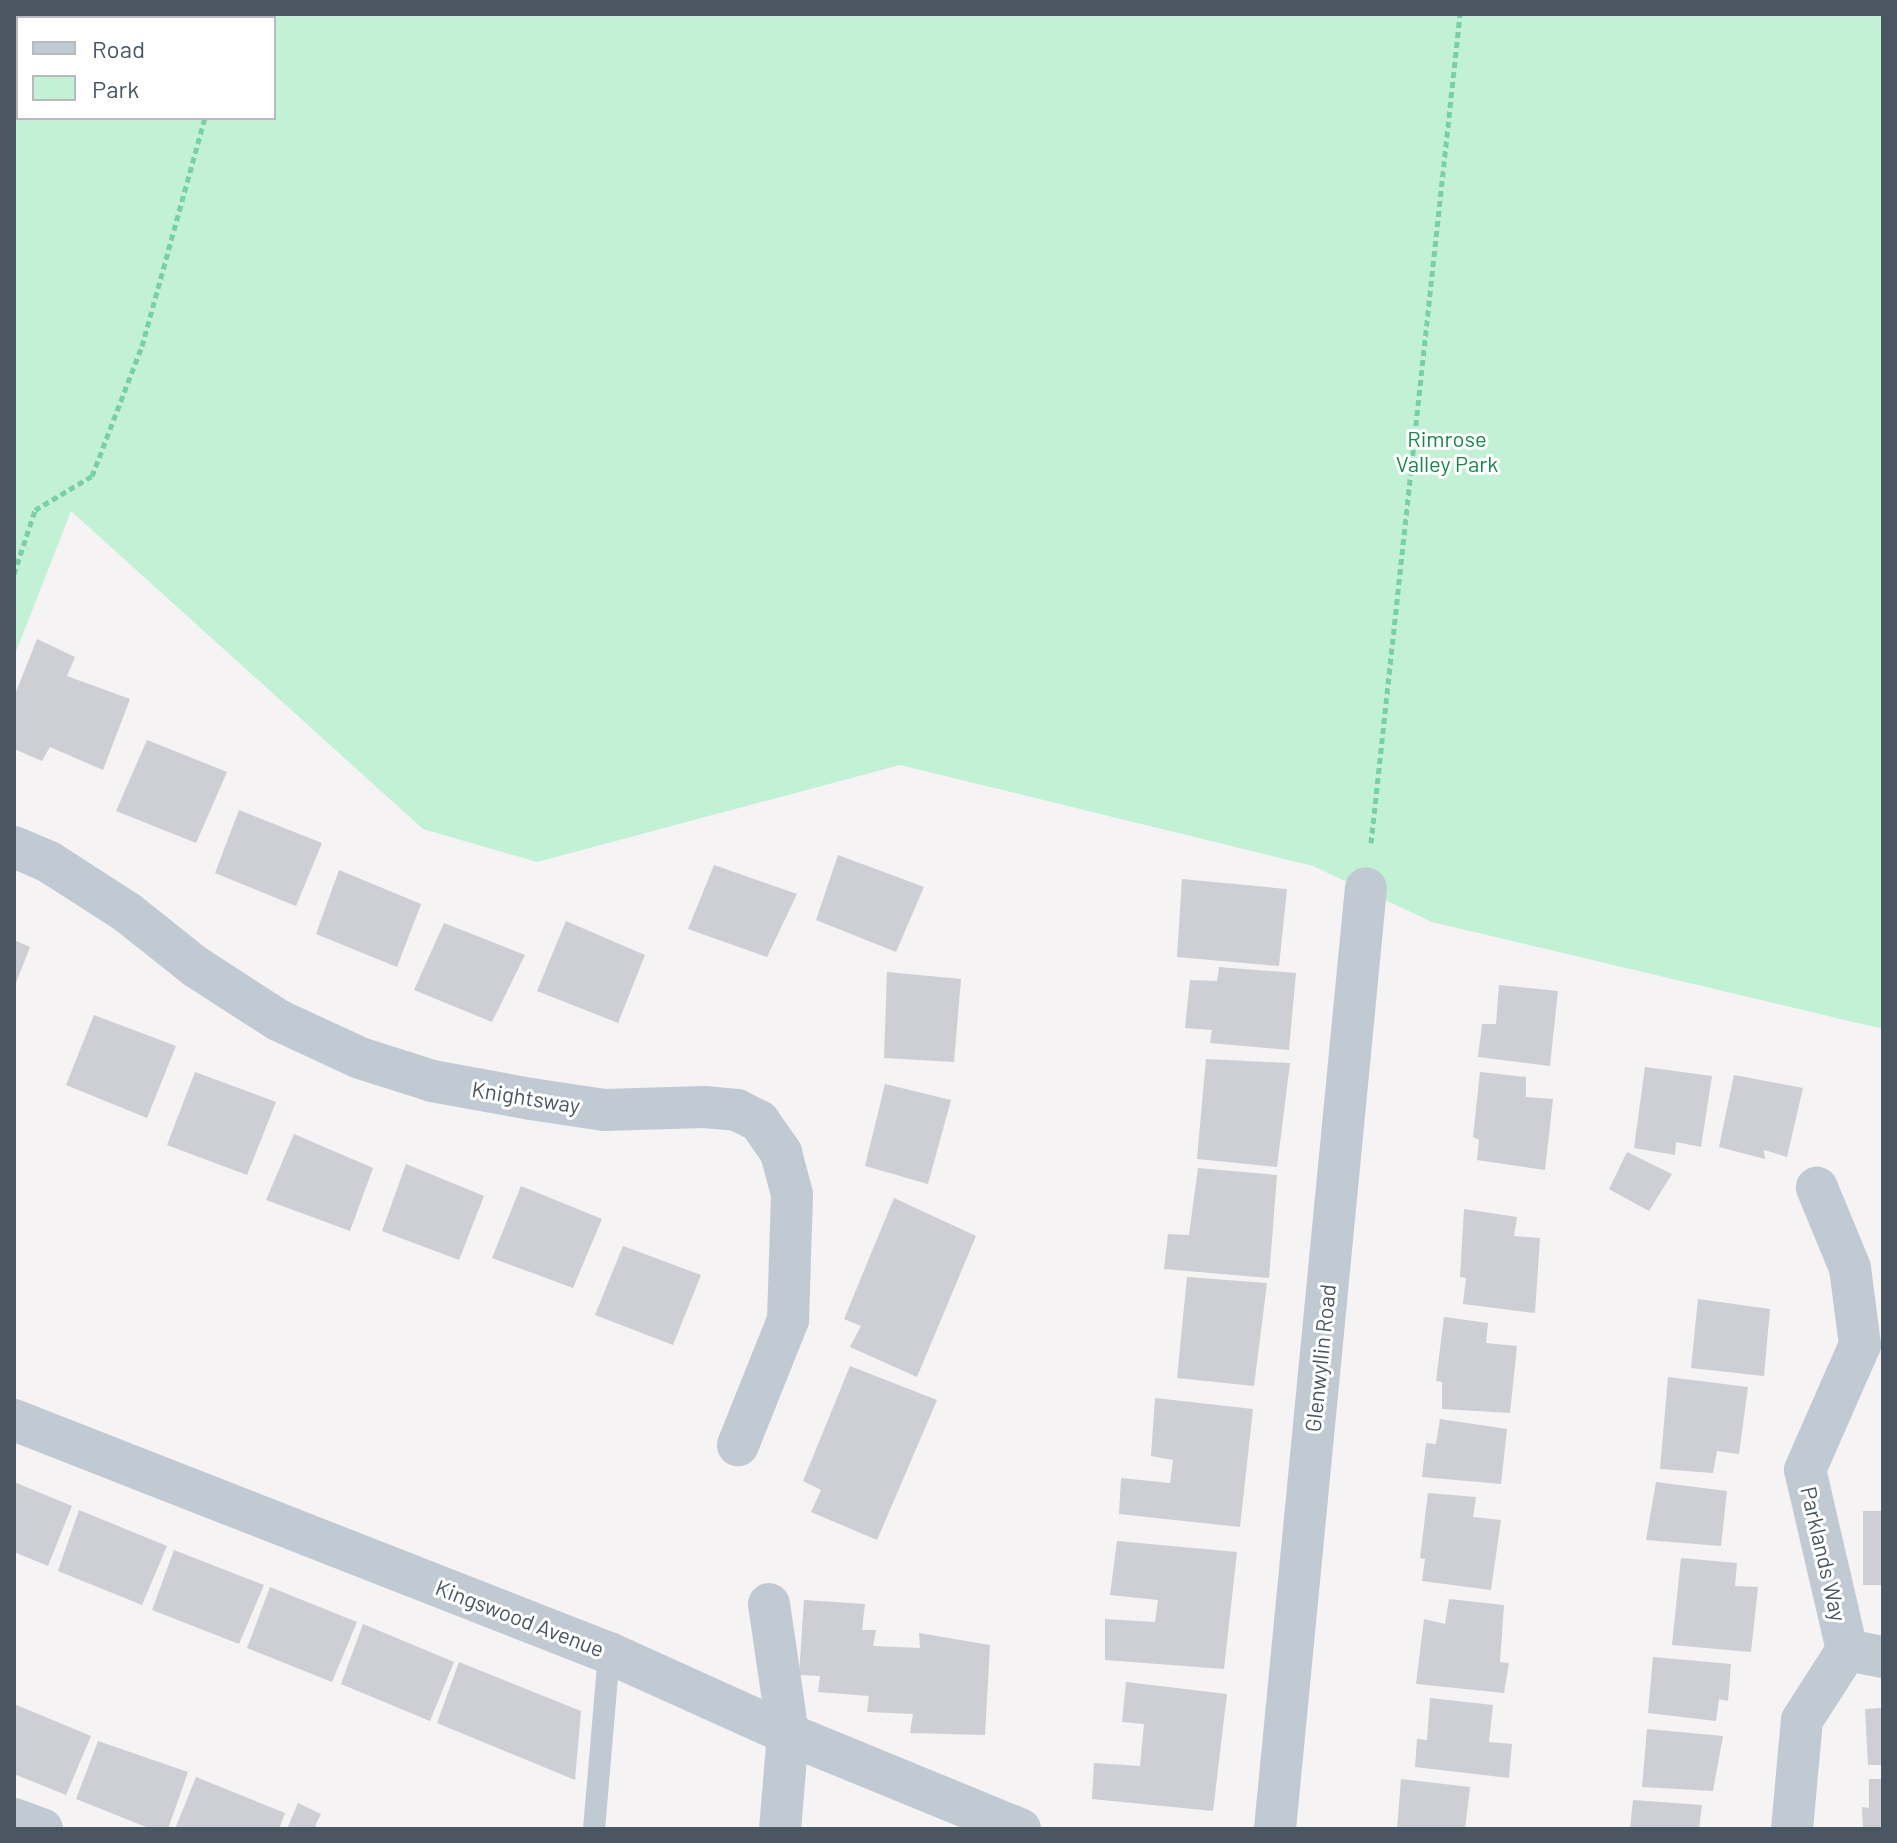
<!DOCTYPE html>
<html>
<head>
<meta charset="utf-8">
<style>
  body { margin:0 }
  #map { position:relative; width:1897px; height:1843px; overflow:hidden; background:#f5f3f3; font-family:Barlow,sans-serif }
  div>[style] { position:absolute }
  .green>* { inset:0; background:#c3f1d5 }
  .building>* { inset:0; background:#cdcfd5 }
  .path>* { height:5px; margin-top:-2.5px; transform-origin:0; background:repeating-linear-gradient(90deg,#7ad0a6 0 6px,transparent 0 10px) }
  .lane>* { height:22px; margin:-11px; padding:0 11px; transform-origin:11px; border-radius:11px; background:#c1cad2 }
  .street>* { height:42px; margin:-21px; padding:0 21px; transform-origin:21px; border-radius:21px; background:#c1cad2 }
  span { translate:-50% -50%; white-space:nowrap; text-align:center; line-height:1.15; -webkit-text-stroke:6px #fff; paint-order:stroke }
  .park-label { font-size:22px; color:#17864f }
  .street-label { font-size:22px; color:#4a5661 }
  .frame { position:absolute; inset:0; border:16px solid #4a5661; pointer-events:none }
  .legend { position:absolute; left:16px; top:16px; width:260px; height:104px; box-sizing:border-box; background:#fff; border:2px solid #b7bbc0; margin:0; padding:10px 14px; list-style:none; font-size:24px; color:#4a5661 }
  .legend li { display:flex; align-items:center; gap:16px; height:40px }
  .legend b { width:40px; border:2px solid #b7bbc0 }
</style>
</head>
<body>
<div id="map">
  <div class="green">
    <i style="clip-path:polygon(evenodd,14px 14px,1883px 14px,1883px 1029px,1432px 922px,1313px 866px,900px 765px,537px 862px,423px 829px,71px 511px,14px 657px,14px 14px,18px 18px,274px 18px,274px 118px,18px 118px,18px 18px)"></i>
  </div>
  <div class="building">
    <i style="clip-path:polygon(37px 639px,75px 657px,67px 676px,130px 699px,103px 770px,50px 747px,42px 761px,14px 749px,14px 697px)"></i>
    <i style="clip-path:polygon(147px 740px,227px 772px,196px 843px,116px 811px)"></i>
    <i style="clip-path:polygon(239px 810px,322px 843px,296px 906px,215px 873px)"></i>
    <i style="clip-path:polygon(838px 855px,924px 887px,896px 952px,816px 920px)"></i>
    <i style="clip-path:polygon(714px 865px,797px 894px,767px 957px,688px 929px)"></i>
    <i style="clip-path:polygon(339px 870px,421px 904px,397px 967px,316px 934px)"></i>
    <i style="clip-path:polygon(1182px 879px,1287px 889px,1279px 966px,1177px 957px)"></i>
    <i style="clip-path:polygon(566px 921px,645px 955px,618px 1023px,537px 991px)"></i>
    <i style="clip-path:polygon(444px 923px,525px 955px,492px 1022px,414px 990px)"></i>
    <i style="clip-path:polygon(14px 940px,30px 947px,14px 988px)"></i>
    <i style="clip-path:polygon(1219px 967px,1296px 973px,1289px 1050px,1210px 1043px,1212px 1030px,1185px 1028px,1190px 980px,1217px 981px)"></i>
    <i style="clip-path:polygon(887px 972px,961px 979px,954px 1062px,884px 1058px)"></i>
    <i style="clip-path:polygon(1499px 985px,1558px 991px,1550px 1066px,1478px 1057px,1482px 1024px,1496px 1024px)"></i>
    <i style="clip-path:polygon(94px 1015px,176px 1046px,147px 1118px,66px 1085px)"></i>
    <i style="clip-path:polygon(1206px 1059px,1290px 1063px,1277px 1167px,1197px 1159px)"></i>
    <i style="clip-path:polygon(1645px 1067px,1712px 1076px,1701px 1147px,1676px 1142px,1675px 1155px,1634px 1148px)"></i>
    <i style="clip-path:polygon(195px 1072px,276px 1102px,247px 1175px,167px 1145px)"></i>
    <i style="clip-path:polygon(1480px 1072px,1526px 1077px,1526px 1097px,1553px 1099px,1545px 1170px,1477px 1160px,1479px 1140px,1473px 1137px)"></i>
    <i style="clip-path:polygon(1734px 1075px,1803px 1088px,1787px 1157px,1764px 1150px,1765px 1159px,1719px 1147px)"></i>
    <i style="clip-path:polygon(885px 1084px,951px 1100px,928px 1184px,865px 1166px)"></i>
    <i style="clip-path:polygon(294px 1134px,373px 1168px,350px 1231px,266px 1200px)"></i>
    <i style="clip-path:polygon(1627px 1152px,1672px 1174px,1649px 1211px,1609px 1189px)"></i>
    <i style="clip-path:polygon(406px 1164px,484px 1196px,459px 1260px,382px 1231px)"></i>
    <i style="clip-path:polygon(1198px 1168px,1277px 1175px,1269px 1278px,1164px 1269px,1168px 1234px,1189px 1235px)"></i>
    <i style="clip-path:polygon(521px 1186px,602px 1219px,573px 1288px,492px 1258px)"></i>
    <i style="clip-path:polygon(894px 1198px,976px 1236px,917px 1377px,850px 1347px,861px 1326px,844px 1319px)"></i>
    <i style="clip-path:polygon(1464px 1209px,1517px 1217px,1514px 1236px,1540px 1238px,1535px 1313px,1463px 1304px,1466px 1278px,1460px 1277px)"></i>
    <i style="clip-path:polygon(623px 1246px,701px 1275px,673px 1345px,595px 1315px)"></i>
    <i style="clip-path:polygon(1187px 1277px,1267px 1283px,1254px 1386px,1177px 1378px)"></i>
    <i style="clip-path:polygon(1698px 1299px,1770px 1309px,1764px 1376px,1691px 1368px)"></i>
    <i style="clip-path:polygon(1444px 1317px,1488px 1323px,1486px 1343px,1517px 1346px,1510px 1413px,1442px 1409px,1442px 1382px,1436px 1381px)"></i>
    <i style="clip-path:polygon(850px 1366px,937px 1400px,877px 1540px,811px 1512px,821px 1490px,803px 1481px)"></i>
    <i style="clip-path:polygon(1668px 1377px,1748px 1387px,1739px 1454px,1717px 1451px,1713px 1473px,1660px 1469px)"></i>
    <i style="clip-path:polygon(1155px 1398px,1253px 1409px,1240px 1527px,1119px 1514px,1121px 1478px,1170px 1483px,1173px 1460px,1151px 1456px)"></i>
    <i style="clip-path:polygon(1440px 1419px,1507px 1429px,1501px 1484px,1422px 1477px,1426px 1443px,1436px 1444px)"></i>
    <i style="clip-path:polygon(14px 1482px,72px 1506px,48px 1566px,14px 1552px)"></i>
    <i style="clip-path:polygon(1656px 1482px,1727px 1491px,1721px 1546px,1646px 1540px)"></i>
    <i style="clip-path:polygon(1428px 1493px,1476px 1497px,1473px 1517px,1501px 1520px,1491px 1590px,1422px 1581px,1425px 1559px,1420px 1558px)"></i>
    <i style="clip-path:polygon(79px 1510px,167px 1546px,142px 1605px,58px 1571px)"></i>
    <i style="clip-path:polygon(1863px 1511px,1883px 1511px,1883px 1585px,1863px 1585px)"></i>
    <i style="clip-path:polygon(1117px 1541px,1237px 1552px,1224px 1669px,1105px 1660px,1105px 1619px,1155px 1622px,1158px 1600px,1110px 1595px)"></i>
    <i style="clip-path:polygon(174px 1550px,264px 1585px,239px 1644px,152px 1610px)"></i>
    <i style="clip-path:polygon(1681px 1558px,1737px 1563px,1735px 1586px,1758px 1587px,1751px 1652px,1672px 1645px)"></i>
    <i style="clip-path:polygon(270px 1587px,357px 1622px,332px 1682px,247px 1648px)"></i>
    <i style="clip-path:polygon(1449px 1599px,1504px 1605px,1500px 1662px,1509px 1663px,1504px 1693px,1416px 1684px,1424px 1619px,1445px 1624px)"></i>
    <i style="clip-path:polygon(804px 1600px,865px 1604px,862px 1630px,876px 1630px,873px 1646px,920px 1648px,919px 1633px,990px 1645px,985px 1735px,910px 1733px,913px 1714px,867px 1712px,869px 1696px,818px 1692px,820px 1676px,799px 1675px)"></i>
    <i style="clip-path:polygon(363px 1624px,454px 1662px,430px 1721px,341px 1684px)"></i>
    <i style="clip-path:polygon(1653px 1657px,1731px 1664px,1728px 1701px,1719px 1699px,1716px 1721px,1648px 1713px)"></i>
    <i style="clip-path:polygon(459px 1662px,581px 1711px,575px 1780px,437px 1723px)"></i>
    <i style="clip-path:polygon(1126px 1682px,1227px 1694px,1213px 1811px,1092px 1799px,1094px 1763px,1140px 1766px,1144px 1724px,1122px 1722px)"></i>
    <i style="clip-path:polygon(1430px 1698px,1493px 1705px,1489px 1742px,1512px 1744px,1509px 1778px,1415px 1767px,1417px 1739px,1427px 1740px)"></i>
    <i style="clip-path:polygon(14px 1704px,91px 1736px,66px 1795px,14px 1774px)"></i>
    <i style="clip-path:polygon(1883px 1708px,1883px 1765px,1868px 1765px,1865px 1709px)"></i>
    <i style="clip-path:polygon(1647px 1729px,1723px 1736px,1713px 1791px,1642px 1787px)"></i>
    <i style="clip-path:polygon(98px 1741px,188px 1772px,168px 1829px,151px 1829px,76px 1799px)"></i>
    <i style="clip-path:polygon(196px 1777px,285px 1813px,279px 1829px,175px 1829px)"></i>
    <i style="clip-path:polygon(1401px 1779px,1470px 1787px,1465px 1829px,1397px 1829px)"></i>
    <i style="clip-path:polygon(1869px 1779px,1883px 1779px,1883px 1829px,1863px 1829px,1862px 1807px,1869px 1808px)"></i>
    <i style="clip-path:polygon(1633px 1800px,1702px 1805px,1699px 1829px,1630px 1829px)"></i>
    <i style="clip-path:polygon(298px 1803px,321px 1814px,315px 1826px,321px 1829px,287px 1829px)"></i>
  </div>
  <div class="path">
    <i style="left:232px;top:18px;width:4px;rotate:-76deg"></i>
    <i style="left:14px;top:574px;width:67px;rotate:-71.8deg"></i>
    <i style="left:35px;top:510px;width:66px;rotate:-30.8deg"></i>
    <i style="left:92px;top:476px;width:139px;rotate:-69deg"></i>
    <i style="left:142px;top:346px;width:237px;rotate:-74.6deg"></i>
    <i style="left:1371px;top:843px;width:834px;rotate:-83.87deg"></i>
  </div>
  <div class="lane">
    <i style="left:594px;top:1829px;width:177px;rotate:-85.1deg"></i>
  </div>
  <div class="street">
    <i style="left:14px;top:847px;width:38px;rotate:23deg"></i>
    <i style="left:49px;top:862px;width:94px;rotate:32.8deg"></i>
    <i style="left:128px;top:913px;width:87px;rotate:38.5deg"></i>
    <i style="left:196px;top:967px;width:98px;rotate:32.9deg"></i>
    <i style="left:278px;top:1020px;width:90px;rotate:24.9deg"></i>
    <i style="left:360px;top:1058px;width:76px;rotate:17.7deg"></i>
    <i style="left:432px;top:1081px;width:101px;rotate:10.3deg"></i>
    <i style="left:531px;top:1099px;width:74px;rotate:8.6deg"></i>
    <i style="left:604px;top:1110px;width:100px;rotate:-1.7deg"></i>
    <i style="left:704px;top:1107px;width:33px;rotate:5deg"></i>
    <i style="left:737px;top:1110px;width:25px;rotate:27deg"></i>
    <i style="left:759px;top:1121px;width:39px;rotate:55deg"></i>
    <i style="left:781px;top:1153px;width:42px;rotate:75deg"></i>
    <i style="left:792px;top:1194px;width:126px;rotate:91.8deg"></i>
    <i style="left:788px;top:1320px;width:135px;rotate:111.8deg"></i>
    <i style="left:14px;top:1420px;width:639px;rotate:21.39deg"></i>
    <i style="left:609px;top:1653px;width:196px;rotate:24.3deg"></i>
    <i style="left:788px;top:1734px;width:251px;rotate:22.3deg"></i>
    <i style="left:769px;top:1604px;width:131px;rotate:81.7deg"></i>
    <i style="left:788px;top:1734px;width:95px;rotate:94.8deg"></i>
    <i style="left:1847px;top:1650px;width:37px;rotate:11deg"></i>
    <i style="left:14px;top:1819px;width:30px;rotate:20deg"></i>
    <i style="left:1275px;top:1829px;width:945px;rotate:-84.48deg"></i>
    <i style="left:1792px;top:1829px;width:109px;rotate:-84.8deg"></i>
    <i style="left:1802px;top:1720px;width:83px;rotate:-57.3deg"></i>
    <i style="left:1847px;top:1650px;width:185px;rotate:-103.1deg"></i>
    <i style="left:1805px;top:1470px;width:137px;rotate:-66.3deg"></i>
    <i style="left:1860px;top:1345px;width:78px;rotate:-97.4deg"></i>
    <i style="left:1850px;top:1268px;width:87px;rotate:-112.4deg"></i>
  </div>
  <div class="park-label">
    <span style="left:1447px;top:451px">Rimrose<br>Valley Park</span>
  </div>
  <div class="street-label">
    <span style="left:526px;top:1097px;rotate:9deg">Knightsway</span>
    <span style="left:1320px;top:1358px;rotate:-84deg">Glenwyllin Road</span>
    <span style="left:1824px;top:1554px;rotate:77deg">Parklands Way</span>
    <span style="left:520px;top:1618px;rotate:21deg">Kingswood Avenue</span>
  </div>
  <div class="frame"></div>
  <ul class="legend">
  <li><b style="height:10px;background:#c1cad2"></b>Road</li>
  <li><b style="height:22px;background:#c3f1d5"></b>Park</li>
  </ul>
</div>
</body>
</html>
